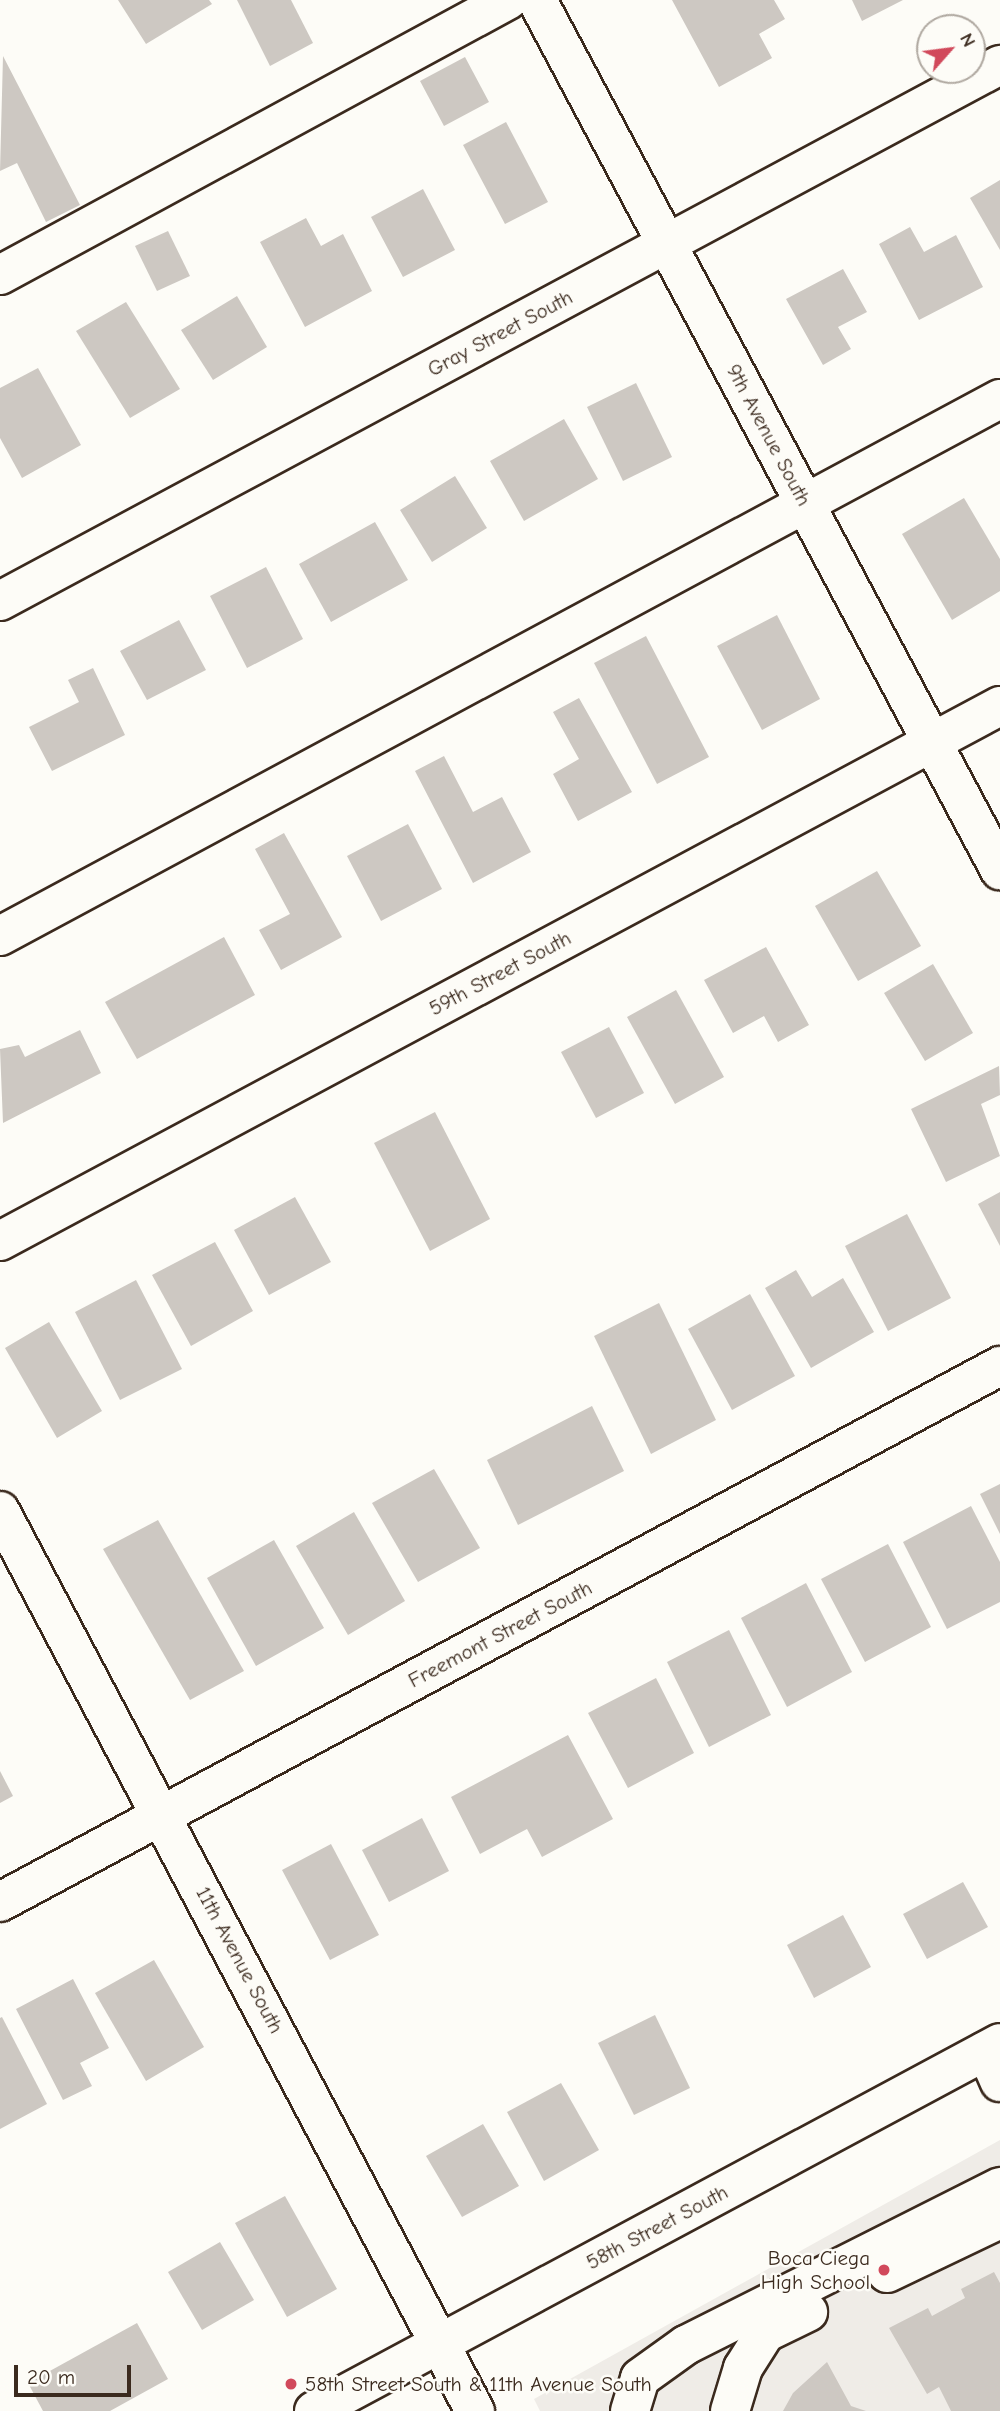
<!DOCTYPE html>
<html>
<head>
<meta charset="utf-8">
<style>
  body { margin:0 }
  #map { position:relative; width:1000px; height:2411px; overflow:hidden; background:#fdfcf7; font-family:"Comic Neue",sans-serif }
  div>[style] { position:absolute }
  .built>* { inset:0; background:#efece7 }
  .building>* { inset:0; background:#cdc8c2 }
  .roads { filter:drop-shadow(2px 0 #3b2a1e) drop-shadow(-2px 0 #3b2a1e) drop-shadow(0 2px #3b2a1e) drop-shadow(0 -2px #3b2a1e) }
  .minor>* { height:38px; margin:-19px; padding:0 19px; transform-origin:19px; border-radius:19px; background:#fdfcf7 }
  .dots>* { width:19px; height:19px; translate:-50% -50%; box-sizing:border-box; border:4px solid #fdfcf7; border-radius:50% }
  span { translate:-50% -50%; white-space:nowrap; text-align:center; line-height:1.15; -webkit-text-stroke:5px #fdfcf7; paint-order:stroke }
  .street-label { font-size:21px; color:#3b2a1e }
  .poi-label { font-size:21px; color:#3b2a1e }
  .right { translate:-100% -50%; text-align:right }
  .left { translate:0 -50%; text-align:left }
  .north { position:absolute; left:916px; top:14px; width:70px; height:70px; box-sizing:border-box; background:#fdfcf7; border:2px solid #afa8a0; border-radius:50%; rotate:62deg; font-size:19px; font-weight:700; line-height:28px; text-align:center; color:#3b2a1e }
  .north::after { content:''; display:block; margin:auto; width:24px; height:32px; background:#d1495b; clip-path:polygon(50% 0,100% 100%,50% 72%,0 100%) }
  .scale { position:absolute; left:14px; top:2365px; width:117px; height:32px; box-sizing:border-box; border:4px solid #3b2a1e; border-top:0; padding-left:9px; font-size:21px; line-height:24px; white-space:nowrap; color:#3b2a1e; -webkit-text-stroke:5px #fdfcf7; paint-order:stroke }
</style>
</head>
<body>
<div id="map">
  <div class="built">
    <i style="clip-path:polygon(1000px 2140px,1000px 2411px,540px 2411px,534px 2399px)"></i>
  </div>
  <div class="building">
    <i style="clip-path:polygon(118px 0,209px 0,212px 4px,146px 44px)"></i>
    <i style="clip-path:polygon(237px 0,291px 0,313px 43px,270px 66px)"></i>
    <i style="clip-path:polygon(672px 0,774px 0,785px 19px,759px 34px,772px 58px,719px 87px)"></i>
    <i style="clip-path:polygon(852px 0,903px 0,862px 21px)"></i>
    <i style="clip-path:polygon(3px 56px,80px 205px,46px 222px,17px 163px,0 171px)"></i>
    <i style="clip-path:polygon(465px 57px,489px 102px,444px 126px,420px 81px)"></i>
    <i style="clip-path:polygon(506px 122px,548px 202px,505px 224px,463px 145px)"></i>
    <i style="clip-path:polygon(1000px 180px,1000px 250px,970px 198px)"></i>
    <i style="clip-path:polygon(423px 189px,455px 250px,403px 277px,371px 217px)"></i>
    <i style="clip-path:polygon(306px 218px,321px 246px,343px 234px,372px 291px,305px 327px,260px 242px)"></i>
    <i style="clip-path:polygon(910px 227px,924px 252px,956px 235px,983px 287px,919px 320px,879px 244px)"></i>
    <i style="clip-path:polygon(168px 231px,190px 276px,157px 291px,135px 246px)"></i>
    <i style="clip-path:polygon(843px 269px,867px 312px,838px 327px,851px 349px,823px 365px,786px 299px)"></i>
    <i style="clip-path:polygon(237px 296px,267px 347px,213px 380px,181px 330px)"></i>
    <i style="clip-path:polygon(126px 302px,180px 389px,130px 418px,76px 331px)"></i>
    <i style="clip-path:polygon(38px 368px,81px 445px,22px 478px,0 438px,0 388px)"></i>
    <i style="clip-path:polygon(636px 383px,672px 457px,623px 481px,587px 407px)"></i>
    <i style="clip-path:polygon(564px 419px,598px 479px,524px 521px,490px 461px)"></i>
    <i style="clip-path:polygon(455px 476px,487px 528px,432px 562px,400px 510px)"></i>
    <i style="clip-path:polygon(964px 498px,1000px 559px,1000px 591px,952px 620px,902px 534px)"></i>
    <i style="clip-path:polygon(375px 522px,408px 580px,331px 622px,299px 564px)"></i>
    <i style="clip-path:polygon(266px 567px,303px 639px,247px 668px,210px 596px)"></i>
    <i style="clip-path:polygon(777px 615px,820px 699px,762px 730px,717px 646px)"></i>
    <i style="clip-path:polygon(179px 620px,206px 670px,147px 700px,120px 651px)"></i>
    <i style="clip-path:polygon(646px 636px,709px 757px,657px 784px,594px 663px)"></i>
    <i style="clip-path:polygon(93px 668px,125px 735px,52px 771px,29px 727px,79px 702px,68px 680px)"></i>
    <i style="clip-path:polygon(579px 698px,632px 792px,578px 821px,553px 774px,579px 759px,553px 712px)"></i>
    <i style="clip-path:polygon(444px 756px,473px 812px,502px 797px,531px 852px,473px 883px,415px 771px)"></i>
    <i style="clip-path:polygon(408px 824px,442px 889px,381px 921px,347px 856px)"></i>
    <i style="clip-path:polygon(284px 833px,342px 937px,281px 970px,259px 930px,290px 914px,255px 849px)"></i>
    <i style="clip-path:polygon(877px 871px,921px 946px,858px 981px,815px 906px)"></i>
    <i style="clip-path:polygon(224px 937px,255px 995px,137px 1059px,105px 1002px)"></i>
    <i style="clip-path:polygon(766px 947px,809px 1025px,778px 1042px,764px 1016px,733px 1033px,704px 980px)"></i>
    <i style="clip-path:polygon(933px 964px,973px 1033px,925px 1061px,884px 993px)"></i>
    <i style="clip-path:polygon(676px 990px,724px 1077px,675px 1104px,627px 1017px)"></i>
    <i style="clip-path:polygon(609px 1027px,644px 1093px,596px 1118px,561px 1052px)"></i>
    <i style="clip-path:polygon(80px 1030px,101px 1073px,3px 1123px,0 1049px,19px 1045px,25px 1057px)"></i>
    <i style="clip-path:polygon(999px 1066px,1000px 1095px,981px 1104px,1000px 1156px,946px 1182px,911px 1109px)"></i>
    <i style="clip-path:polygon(435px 1112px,490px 1219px,430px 1251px,374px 1143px)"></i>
    <i style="clip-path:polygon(1000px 1192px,1000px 1246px,978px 1204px)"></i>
    <i style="clip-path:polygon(295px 1197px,331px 1262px,269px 1295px,234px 1230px)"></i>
    <i style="clip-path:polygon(907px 1214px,951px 1298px,888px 1331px,845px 1246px)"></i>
    <i style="clip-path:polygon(215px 1242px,253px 1311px,191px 1346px,152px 1275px)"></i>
    <i style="clip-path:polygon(796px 1270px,812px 1297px,843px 1278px,874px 1332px,811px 1368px,765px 1288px)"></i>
    <i style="clip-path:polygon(136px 1280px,182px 1369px,120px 1400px,75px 1312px)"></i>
    <i style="clip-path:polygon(750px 1294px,795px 1376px,732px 1410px,688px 1329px)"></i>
    <i style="clip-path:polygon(659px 1303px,716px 1420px,651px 1454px,594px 1336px)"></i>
    <i style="clip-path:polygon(49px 1322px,102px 1411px,57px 1438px,5px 1348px)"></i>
    <i style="clip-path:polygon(592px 1406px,624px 1471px,518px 1525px,487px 1460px)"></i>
    <i style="clip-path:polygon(434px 1469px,480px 1548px,418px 1582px,372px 1503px)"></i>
    <i style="clip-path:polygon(1000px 1484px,1000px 1534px,980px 1494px)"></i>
    <i style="clip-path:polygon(971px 1506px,1000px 1562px,1000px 1602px,947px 1629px,903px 1542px)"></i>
    <i style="clip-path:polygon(354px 1512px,405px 1601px,348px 1635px,296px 1546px)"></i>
    <i style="clip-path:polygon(158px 1520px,244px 1671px,190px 1700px,103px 1549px)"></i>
    <i style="clip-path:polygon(274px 1540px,324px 1628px,256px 1666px,207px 1578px)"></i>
    <i style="clip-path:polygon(888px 1544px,931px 1627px,865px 1662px,821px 1579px)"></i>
    <i style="clip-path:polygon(806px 1583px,852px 1672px,787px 1707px,741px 1618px)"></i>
    <i style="clip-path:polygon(729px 1630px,771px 1715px,709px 1747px,667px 1662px)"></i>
    <i style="clip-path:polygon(656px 1678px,694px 1753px,628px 1788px,588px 1713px)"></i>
    <i style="clip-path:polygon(568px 1735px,613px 1819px,542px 1857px,527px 1829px,480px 1854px,451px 1797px)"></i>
    <i style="clip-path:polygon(0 1771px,13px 1796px,0 1803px)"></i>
    <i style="clip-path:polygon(422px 1818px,449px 1871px,389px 1902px,362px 1850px)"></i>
    <i style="clip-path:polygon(331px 1844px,379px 1935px,330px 1960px,282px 1870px)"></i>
    <i style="clip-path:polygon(963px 1882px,988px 1927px,927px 1959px,903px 1914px)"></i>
    <i style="clip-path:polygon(843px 1915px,871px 1967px,814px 1998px,787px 1945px)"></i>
    <i style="clip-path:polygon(154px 1960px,204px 2047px,146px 2081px,95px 1993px)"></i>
    <i style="clip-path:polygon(73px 1979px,109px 2048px,80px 2063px,92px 2086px,63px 2100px,16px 2009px)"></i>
    <i style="clip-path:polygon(655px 2015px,690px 2088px,634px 2115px,598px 2043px)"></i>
    <i style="clip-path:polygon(2px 2017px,47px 2104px,0 2129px,0 2018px)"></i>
    <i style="clip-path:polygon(561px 2083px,599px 2150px,544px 2181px,507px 2112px)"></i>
    <i style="clip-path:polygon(483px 2124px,519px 2186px,462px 2217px,426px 2156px)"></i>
    <i style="clip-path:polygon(285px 2196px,337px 2289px,287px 2317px,235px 2223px)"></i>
    <i style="clip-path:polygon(220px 2242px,254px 2300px,202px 2330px,168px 2272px)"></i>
    <i style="clip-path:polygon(994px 2272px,1000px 2283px,1000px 2411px,951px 2411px,939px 2387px,927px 2394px,889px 2328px,928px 2308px,932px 2316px,965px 2298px,961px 2289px)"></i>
    <i style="clip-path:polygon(137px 2323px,168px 2379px,110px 2411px,43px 2411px,28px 2383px)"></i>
    <i style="clip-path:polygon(827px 2362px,851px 2406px,866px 2411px,783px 2411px,793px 2393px)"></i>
  </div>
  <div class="roads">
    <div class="minor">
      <i style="left:537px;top:0;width:986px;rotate:61.98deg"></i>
      <i style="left:0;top:275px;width:578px;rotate:-28.43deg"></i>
      <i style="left:0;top:601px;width:1135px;rotate:-28.19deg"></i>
      <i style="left:0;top:936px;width:1135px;rotate:-28.24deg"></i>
      <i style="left:0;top:1241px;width:1134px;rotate:-28.15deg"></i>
      <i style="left:0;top:1511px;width:1018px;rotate:62.18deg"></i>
      <i style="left:0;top:1902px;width:1135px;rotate:-28.19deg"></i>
      <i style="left:986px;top:2051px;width:34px;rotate:66deg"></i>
      <i style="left:887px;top:2273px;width:125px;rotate:-25.5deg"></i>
      <i style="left:314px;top:2411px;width:778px;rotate:-28.21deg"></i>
      <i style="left:630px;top:2411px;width:34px;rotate:-73deg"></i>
      <i style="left:640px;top:2378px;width:57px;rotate:-35.7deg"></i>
      <i style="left:686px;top:2345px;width:352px;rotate:-26.7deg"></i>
      <i style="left:730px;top:2411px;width:45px;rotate:-73.2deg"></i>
      <i style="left:743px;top:2368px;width:41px;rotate:-57.8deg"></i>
      <i style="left:765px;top:2333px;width:48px;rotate:-26deg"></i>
    </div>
  </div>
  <div class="dots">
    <i style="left:884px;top:2270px;background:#d1495b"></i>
    <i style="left:291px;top:2384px;background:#d1495b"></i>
  </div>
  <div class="street-label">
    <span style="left:500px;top:333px;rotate:-28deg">Gray Street South</span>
    <span style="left:769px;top:435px;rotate:62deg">9th Avenue South</span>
    <span style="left:500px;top:973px;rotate:-28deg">59th Street South</span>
    <span style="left:500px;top:1634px;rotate:-28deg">Freemont Street South</span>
    <span style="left:240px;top:1960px;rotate:62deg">11th Avenue South</span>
    <span style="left:657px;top:2227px;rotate:-28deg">58th Street South</span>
  </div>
  <div class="poi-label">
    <span class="right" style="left:870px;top:2270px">Boca Ciega<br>High School</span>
    <span class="left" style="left:305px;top:2384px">58th Street South &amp; 11th Avenue South</span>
  </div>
  <div class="north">N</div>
  <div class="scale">20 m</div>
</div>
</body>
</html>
